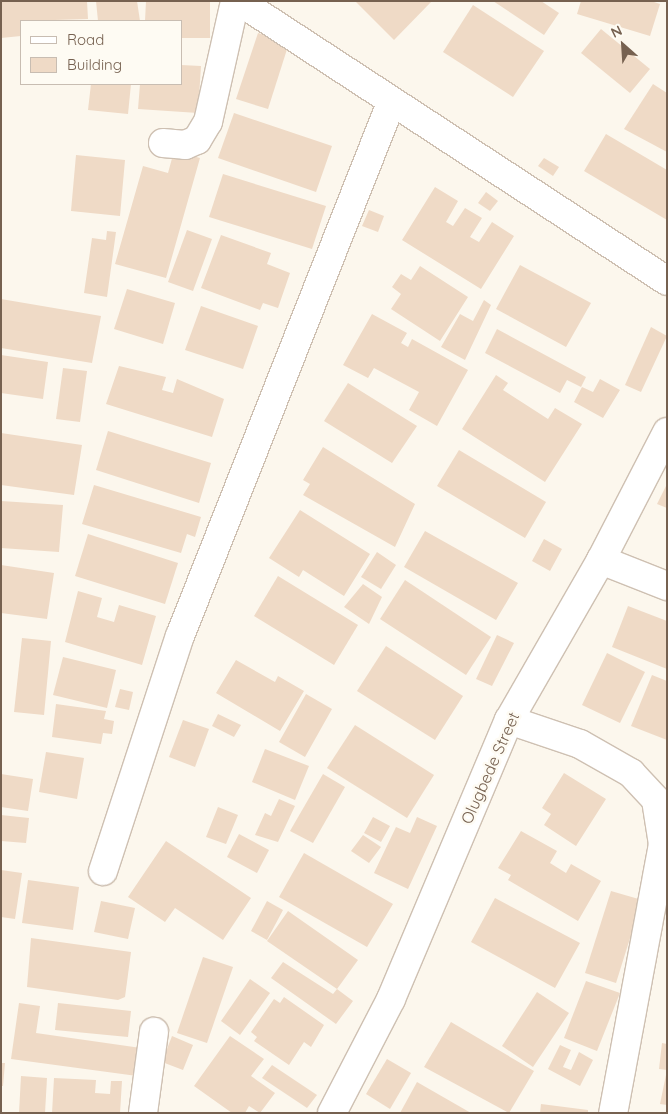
<!DOCTYPE html>
<html>
<head>
<meta charset="utf-8">
<style>
  body { margin:0 }
  #map { position:relative; width:668px; height:1114px; overflow:hidden; background:#fcf7ed; font-family:Quicksand,sans-serif }
  div>[style] { position:absolute }
  .building>* { inset:0; background:#efdac6 }
  .roads { filter:drop-shadow(1px 0 #cec0b2) drop-shadow(-1px 0 #cec0b2) drop-shadow(0 1px #cec0b2) drop-shadow(0 -1px #cec0b2) }
  .minor>* { height:28px; margin:-14px; padding:0 14px; transform-origin:14px; border-radius:14px; background:#fff }
  span { translate:-50% -50%; white-space:nowrap; text-align:center; line-height:1.15; -webkit-text-stroke:5px #fefbf3; paint-order:stroke }
  .street-label { font-size:16px; color:#766150 }
  .frame { position:absolute; inset:0; border:2px solid #766150; pointer-events:none }
  .legend { position:absolute; left:20px; top:20px; width:162px; height:65px; box-sizing:border-box; background:#fefbf3; border:1px solid #c8bdb2; margin:0; padding:6px 9px; list-style:none; font-size:15px; color:#766150 }
  .legend li { display:flex; align-items:center; gap:10px; height:25px }
  .legend b { width:25px; border:1px solid #c8bdb2 }
  .north { position:absolute; left:598px; top:20px; width:50px; height:50px; -webkit-text-stroke:4px #fefbf3; paint-order:stroke; rotate:334deg; font-size:14px; font-weight:700; line-height:20px; text-align:center; color:#766150 }
  .north::after { content:''; display:block; margin:auto; width:18px; height:22px; background:#766150; clip-path:polygon(50% 0,100% 100%,50% 72%,0 100%) }
</style>
</head>
<body>
<div id="map">
  <div class="building">
    <i style="clip-path:polygon(1px 1px,87px 1px,88px 19px,21px 21px,21px 36px,1px 38px)"></i>
    <i style="clip-path:polygon(96px 1px,137px 1px,140px 21px,98px 21px)"></i>
    <i style="clip-path:polygon(146px 1px,210px 1px,210px 38px,181px 38px,181px 21px,145px 21px)"></i>
    <i style="clip-path:polygon(355px 1px,432px 1px,394px 40px)"></i>
    <i style="clip-path:polygon(493px 1px,541px 1px,559px 13px,544px 35px)"></i>
    <i style="clip-path:polygon(581px 1px,651px 1px,660px 4px,650px 36px,577px 14px)"></i>
    <i style="clip-path:polygon(473px 5px,544px 51px,513px 97px,443px 52px)"></i>
    <i style="clip-path:polygon(601px 29px,650px 69px,630px 93px,581px 53px)"></i>
    <i style="clip-path:polygon(258px 33px,289px 43px,268px 109px,236px 99px)"></i>
    <i style="clip-path:polygon(181px 65px,201px 66px,198px 113px,138px 109px,140px 84px,181px 84px)"></i>
    <i style="clip-path:polygon(91px 84px,131px 84px,128px 114px,88px 110px)"></i>
    <i style="clip-path:polygon(653px 84px,667px 93px,667px 152px,624px 129px)"></i>
    <i style="clip-path:polygon(234px 113px,332px 146px,316px 192px,218px 158px)"></i>
    <i style="clip-path:polygon(606px 134px,667px 170px,667px 220px,584px 171px)"></i>
    <i style="clip-path:polygon(174px 151px,200px 158px,166px 278px,115px 264px,143px 166px,168px 173px)"></i>
    <i style="clip-path:polygon(76px 155px,125px 160px,120px 216px,71px 211px)"></i>
    <i style="clip-path:polygon(544px 158px,559px 167px,553px 176px,538px 166px)"></i>
    <i style="clip-path:polygon(223px 174px,326px 206px,312px 249px,209px 217px)"></i>
    <i style="clip-path:polygon(435px 187px,458px 201px,446px 222px,453px 226px,465px 208px,482px 218px,470px 237px,479px 242px,492px 222px,514px 236px,481px 289px,402px 240px)"></i>
    <i style="clip-path:polygon(486px 192px,498px 201px,490px 211px,478px 203px)"></i>
    <i style="clip-path:polygon(369px 210px,384px 216px,378px 232px,362px 226px)"></i>
    <i style="clip-path:polygon(187px 230px,212px 239px,193px 291px,168px 282px)"></i>
    <i style="clip-path:polygon(107px 231px,116px 232px,107px 297px,84px 293px,92px 238px,106px 240px)"></i>
    <i style="clip-path:polygon(221px 235px,271px 253px,267px 264px,290px 273px,278px 308px,263px 303px,260px 310px,201px 288px)"></i>
    <i style="clip-path:polygon(520px 265px,591px 303px,566px 347px,496px 309px)"></i>
    <i style="clip-path:polygon(420px 266px,468px 297px,440px 341px,391px 309px,401px 294px,392px 287px,401px 274px,411px 280px)"></i>
    <i style="clip-path:polygon(127px 289px,175px 303px,163px 344px,114px 329px)"></i>
    <i style="clip-path:polygon(1px 299px,101px 316px,92px 363px,1px 348px)"></i>
    <i style="clip-path:polygon(484px 300px,491px 305px,465px 360px,441px 347px,460px 314px,473px 321px)"></i>
    <i style="clip-path:polygon(201px 306px,258px 326px,243px 369px,185px 350px)"></i>
    <i style="clip-path:polygon(372px 314px,407px 333px,401px 343px,408px 347px,412px 339px,468px 370px,437px 426px,409px 410px,419px 392px,374px 368px,368px 378px,343px 365px)"></i>
    <i style="clip-path:polygon(651px 327px,667px 336px,641px 392px,625px 385px)"></i>
    <i style="clip-path:polygon(497px 329px,586px 377px,581px 387px,567px 380px,560px 393px,485px 353px)"></i>
    <i style="clip-path:polygon(1px 355px,48px 362px,43px 399px,1px 393px)"></i>
    <i style="clip-path:polygon(119px 366px,166px 377px,162px 390px,173px 393px,177px 379px,224px 399px,212px 437px,106px 404px)"></i>
    <i style="clip-path:polygon(63px 368px,87px 371px,80px 422px,56px 419px)"></i>
    <i style="clip-path:polygon(496px 375px,508px 383px,503px 390px,548px 419px,555px 408px,582px 424px,545px 482px,462px 429px)"></i>
    <i style="clip-path:polygon(600px 379px,620px 390px,603px 418px,574px 402px,582px 387px,593px 392px)"></i>
    <i style="clip-path:polygon(348px 383px,417px 426px,392px 463px,324px 421px)"></i>
    <i style="clip-path:polygon(108px 431px,211px 463px,199px 503px,96px 470px)"></i>
    <i style="clip-path:polygon(1px 433px,82px 445px,74px 495px,1px 485px)"></i>
    <i style="clip-path:polygon(323px 447px,415px 504px,395px 547px,303px 495px,310px 484px,303px 480px)"></i>
    <i style="clip-path:polygon(459px 450px,546px 502px,525px 538px,437px 486px)"></i>
    <i style="clip-path:polygon(667px 484px,667px 508px,657px 504px)"></i>
    <i style="clip-path:polygon(94px 485px,201px 517px,195px 537px,187px 534px,181px 553px,82px 524px)"></i>
    <i style="clip-path:polygon(1px 501px,63px 505px,59px 552px,1px 548px)"></i>
    <i style="clip-path:polygon(300px 510px,370px 554px,344px 596px,303px 570px,299px 577px,269px 558px)"></i>
    <i style="clip-path:polygon(425px 531px,518px 583px,496px 620px,404px 567px)"></i>
    <i style="clip-path:polygon(88px 534px,178px 563px,165px 604px,75px 576px)"></i>
    <i style="clip-path:polygon(544px 539px,562px 549px,550px 571px,532px 561px)"></i>
    <i style="clip-path:polygon(377px 552px,396px 565px,381px 589px,361px 577px)"></i>
    <i style="clip-path:polygon(1px 565px,54px 573px,47px 619px,1px 613px)"></i>
    <i style="clip-path:polygon(278px 576px,358px 625px,334px 665px,254px 616px)"></i>
    <i style="clip-path:polygon(405px 580px,491px 637px,466px 675px,380px 619px)"></i>
    <i style="clip-path:polygon(363px 584px,382px 597px,369px 624px,344px 607px)"></i>
    <i style="clip-path:polygon(78px 591px,102px 598px,97px 617px,114px 622px,119px 605px,156px 616px,142px 665px,65px 642px)"></i>
    <i style="clip-path:polygon(628px 606px,667px 621px,667px 669px,612px 647px)"></i>
    <i style="clip-path:polygon(497px 635px,514px 643px,492px 686px,476px 679px)"></i>
    <i style="clip-path:polygon(22px 638px,51px 641px,44px 715px,14px 712px)"></i>
    <i style="clip-path:polygon(386px 646px,463px 696px,435px 740px,357px 691px)"></i>
    <i style="clip-path:polygon(607px 653px,645px 672px,620px 723px,582px 705px)"></i>
    <i style="clip-path:polygon(63px 657px,116px 670px,107px 708px,53px 695px)"></i>
    <i style="clip-path:polygon(236px 660px,275px 682px,278px 676px,304px 691px,280px 731px,216px 693px)"></i>
    <i style="clip-path:polygon(652px 675px,667px 681px,667px 740px,631px 726px)"></i>
    <i style="clip-path:polygon(120px 689px,133px 692px,129px 710px,115px 707px)"></i>
    <i style="clip-path:polygon(306px 694px,332px 709px,305px 757px,279px 742px)"></i>
    <i style="clip-path:polygon(56px 704px,106px 711px,104px 719px,114px 721px,112px 734px,103px 733px,101px 744px,52px 737px)"></i>
    <i style="clip-path:polygon(218px 714px,241px 725px,234px 737px,212px 726px)"></i>
    <i style="clip-path:polygon(183px 720px,209px 729px,195px 767px,169px 757px)"></i>
    <i style="clip-path:polygon(355px 725px,434px 775px,407px 818px,327px 768px)"></i>
    <i style="clip-path:polygon(265px 749px,309px 766px,295px 800px,252px 782px)"></i>
    <i style="clip-path:polygon(46px 752px,84px 758px,77px 799px,39px 792px)"></i>
    <i style="clip-path:polygon(564px 773px,606px 799px,576px 846px,544px 825px,551px 814px,542px 808px)"></i>
    <i style="clip-path:polygon(1px 774px,33px 779px,28px 811px,1px 807px)"></i>
    <i style="clip-path:polygon(323px 774px,345px 787px,313px 843px,290px 831px)"></i>
    <i style="clip-path:polygon(279px 799px,295px 806px,278px 842px,255px 835px,265px 813px,271px 816px)"></i>
    <i style="clip-path:polygon(218px 807px,238px 815px,226px 844px,206px 837px)"></i>
    <i style="clip-path:polygon(1px 815px,29px 818px,26px 843px,1px 841px)"></i>
    <i style="clip-path:polygon(373px 817px,390px 826px,381px 842px,364px 833px)"></i>
    <i style="clip-path:polygon(417px 817px,437px 826px,408px 889px,374px 873px,396px 827px,410px 833px)"></i>
    <i style="clip-path:polygon(521px 831px,557px 851px,550px 863px,566px 873px,571px 864px,601px 881px,578px 921px,508px 880px,511px 875px,498px 868px)"></i>
    <i style="clip-path:polygon(239px 834px,269px 850px,257px 873px,227px 857px)"></i>
    <i style="clip-path:polygon(363px 835px,381px 847px,369px 863px,351px 851px)"></i>
    <i style="clip-path:polygon(166px 841px,251px 898px,223px 940px,175px 908px,165px 922px,128px 897px)"></i>
    <i style="clip-path:polygon(304px 853px,393px 904px,367px 947px,279px 897px)"></i>
    <i style="clip-path:polygon(1px 870px,22px 873px,15px 919px,1px 917px)"></i>
    <i style="clip-path:polygon(28px 880px,79px 887px,73px 930px,22px 923px)"></i>
    <i style="clip-path:polygon(611px 891px,642px 900px,616px 983px,585px 973px)"></i>
    <i style="clip-path:polygon(495px 898px,580px 943px,555px 988px,471px 942px)"></i>
    <i style="clip-path:polygon(101px 901px,135px 908px,128px 939px,94px 932px)"></i>
    <i style="clip-path:polygon(267px 901px,283px 910px,267px 940px,251px 931px)"></i>
    <i style="clip-path:polygon(288px 911px,358px 960px,337px 989px,267px 941px)"></i>
    <i style="clip-path:polygon(31px 938px,131px 952px,125px 997px,118px 1000px,27px 987px)"></i>
    <i style="clip-path:polygon(203px 957px,233px 967px,207px 1043px,177px 1033px)"></i>
    <i style="clip-path:polygon(283px 962px,333px 994px,337px 989px,353px 1001px,336px 1024px,271px 978px)"></i>
    <i style="clip-path:polygon(250px 979px,270px 993px,240px 1035px,221px 1021px)"></i>
    <i style="clip-path:polygon(586px 981px,620px 993px,597px 1051px,564px 1038px)"></i>
    <i style="clip-path:polygon(537px 992px,569px 1013px,533px 1067px,502px 1046px)"></i>
    <i style="clip-path:polygon(284px 997px,324px 1025px,311px 1047px,304px 1042px,289px 1065px,254px 1041px,257px 1037px,251px 1032px,274px 999px,280px 1003px)"></i>
    <i style="clip-path:polygon(19px 1003px,40px 1006px,36px 1033px,141px 1048px,137px 1076px,11px 1059px)"></i>
    <i style="clip-path:polygon(58px 1003px,131px 1011px,128px 1037px,55px 1030px)"></i>
    <i style="clip-path:polygon(451px 1022px,534px 1071px,509px 1113px,424px 1067px)"></i>
    <i style="clip-path:polygon(172px 1036px,193px 1045px,183px 1070px,162px 1062px)"></i>
    <i style="clip-path:polygon(230px 1036px,264px 1059px,251px 1076px,275px 1093px,260px 1113px,249px 1106px,245px 1113px,232px 1113px,194px 1086px)"></i>
    <i style="clip-path:polygon(662px 1043px,667px 1044px,667px 1070px,659px 1069px)"></i>
    <i style="clip-path:polygon(560px 1045px,571px 1050px,563px 1067px,571px 1070px,579px 1052px,593px 1060px,580px 1086px,548px 1069px)"></i>
    <i style="clip-path:polygon(387px 1059px,411px 1073px,390px 1109px,366px 1094px)"></i>
    <i style="clip-path:polygon(1px 1063px,5px 1063px,3px 1086px,1px 1086px)"></i>
    <i style="clip-path:polygon(272px 1065px,317px 1095px,307px 1108px,262px 1078px)"></i>
    <i style="clip-path:polygon(667px 1070px,667px 1105px,660px 1104px)"></i>
    <i style="clip-path:polygon(21px 1076px,47px 1078px,45px 1113px,19px 1113px)"></i>
    <i style="clip-path:polygon(54px 1078px,96px 1080px,95px 1093px,110px 1094px,111px 1081px,122px 1081px,120px 1113px,52px 1113px)"></i>
    <i style="clip-path:polygon(417px 1082px,471px 1113px,400px 1113px)"></i>
    <i style="clip-path:polygon(541px 1104px,588px 1110px,588px 1113px,540px 1113px)"></i>
  </div>
  <div class="roads">
    <div class="minor">
      <i style="left:239px;top:1px;width:511px;rotate:33.19deg"></i>
      <i style="left:163px;top:143px;width:22px;rotate:5deg"></i>
      <i style="left:185px;top:145px;width:13px;rotate:-23deg"></i>
      <i style="left:197px;top:140px;width:21px;rotate:-59deg"></i>
      <i style="left:208px;top:122px;width:124px;rotate:-77.4deg"></i>
      <i style="left:601px;top:560px;width:71px;rotate:21.5deg"></i>
      <i style="left:509px;top:720px;width:75px;rotate:18.7deg"></i>
      <i style="left:580px;top:744px;width:59px;rotate:29.6deg"></i>
      <i style="left:631px;top:773px;width:37px;rotate:47deg"></i>
      <i style="left:656px;top:800px;width:45px;rotate:81deg"></i>
      <i style="left:663px;top:844px;width:274px;rotate:100.5deg"></i>
      <i style="left:103px;top:871px;width:247px;rotate:-71.9deg"></i>
      <i style="left:180px;top:636px;width:573px;rotate:-68.4deg"></i>
      <i style="left:143px;top:1113px;width:82px;rotate:-82.3deg"></i>
      <i style="left:332px;top:1113px;width:128px;rotate:-62.6deg"></i>
      <i style="left:391px;top:999px;width:303px;rotate:-67.1deg"></i>
      <i style="left:509px;top:720px;width:185px;rotate:-60.1deg"></i>
      <i style="left:601px;top:560px;width:144px;rotate:-62.7deg"></i>
    </div>
  </div>
  <div class="street-label">
    <span style="left:490px;top:768px;rotate:-66deg">Olugbede Street</span>
  </div>
  <div class="frame"></div>
  <ul class="legend">
  <li><b style="height:6px;background:#fff"></b>Road</li>
  <li><b style="height:14px;background:#efdac6"></b>Building</li>
  </ul>
  <div class="north">N</div>
</div>
</body>
</html>
